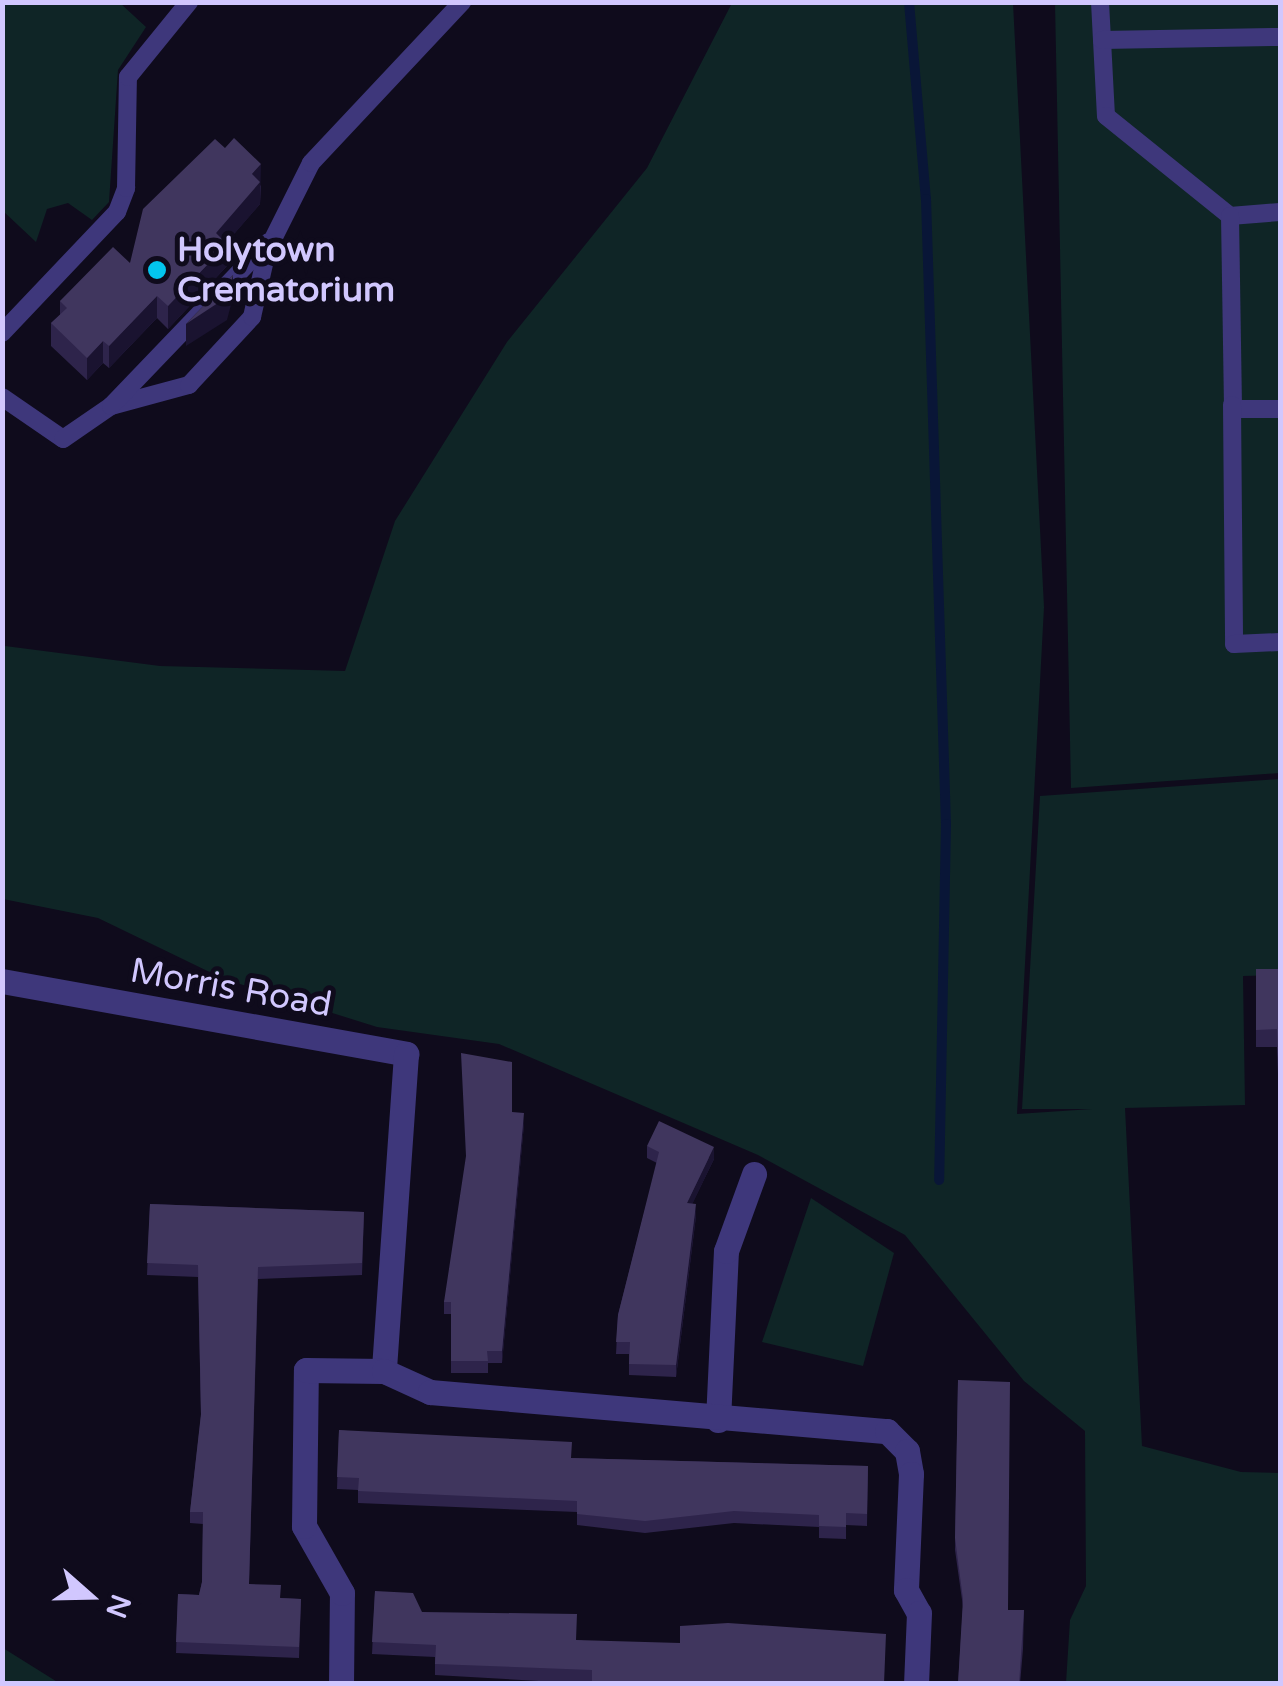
<!DOCTYPE html>
<html>
<head>
<meta charset="utf-8">
<style>
  body { margin:0 }
  #map { position:relative; width:1283px; height:1686px; overflow:hidden; background:#0f0b1c; font-family:"Varela Round",sans-serif }
  div>[style] { position:absolute }
  .green>* { inset:0; background:#0f2526 }
  .stream>* { height:10px; margin:-5px; padding:0 5px; transform-origin:5px; border-radius:5px; background:#091637 }
  .lane>* { height:18px; margin:-9px; padding:0 9px; transform-origin:9px; border-radius:9px; background:#3e377b }
  .street>* { height:25px; margin:-12.5px; padding:0 12.5px; transform-origin:12.5px; border-radius:12.5px; background:#3e377b }
  .wall>* { inset:0; background:#2e244b }
  .shaded-wall>* { inset:0; background:#1a1330 }
  .building>* { inset:0; background:#40365e }
  .dots>* { width:28px; height:28px; translate:-50% -50%; box-sizing:border-box; border:5px solid #0f0b1c; border-radius:50% }
  span { translate:-50% -50%; white-space:nowrap; text-align:center; line-height:1.15; -webkit-text-stroke:10px #0f0b1c; paint-order:stroke }
  .poi-label { font-size:35px; color:#d1c7fe; font-weight:700 }
  .left { translate:0 -50%; text-align:left }
  .street-label { font-size:35px; color:#d1c7fe }
  .frame { position:absolute; inset:0; border:5px solid #d1c7fe; pointer-events:none }
  .north { position:absolute; left:40px; top:1546px; width:100px; height:100px; -webkit-text-stroke:8px #0f0b1c; paint-order:stroke; rotate:110deg; font-size:28px; font-weight:700; line-height:40px; text-align:center; color:#d1c7fe }
  .north::after { content:''; display:block; margin:auto; width:35px; height:45px; background:#d1c7fe; clip-path:polygon(50% 0,100% 100%,50% 72%,0 100%) }
</style>
</head>
<body>
<div id="map">
  <div class="green">
    <i style="clip-path:polygon(2px 3px,120px 3px,146px 27px,118px 70px,109px 202px,92px 220px,68px 203px,47px 209px,36px 242px,3px 211px)"></i>
    <i style="clip-path:polygon(732px 3px,1013px 3px,1044px 607px,1017px 1114px,1092px 1109px,1022px 1109px,1040px 796px,1280px 779px,1280px 975px,1243px 976px,1245px 1105px,1125px 1108px,1142px 1446px,1241px 1472px,1280px 1473px,1280px 1683px,1066px 1683px,1070px 1620px,1086px 1586px,1085px 1431px,1024px 1381px,905px 1235px,758px 1155px,499px 1044px,377px 1027px,224px 979px,98px 918px,3px 899px,5px 646px,160px 666px,345px 671px,395px 521px,507px 342px,647px 168px)"></i>
    <i style="clip-path:polygon(1055px 3px,1280px 3px,1280px 773px,1071px 788px)"></i>
    <i style="clip-path:polygon(811px 1198px,894px 1253px,863px 1366px,762px 1342px)"></i>
    <i style="clip-path:polygon(3px 1648px,59px 1683px,3px 1683px)"></i>
  </div>
  <div class="stream">
    <i style="left:909px;top:2px;width:198px;rotate:85.1deg"></i>
    <i style="left:926px;top:199px;width:625px;rotate:88.17deg"></i>
    <i style="left:946px;top:824px;width:356px;rotate:91.1deg"></i>
  </div>
  <div class="lane">
    <i style="left:1100px;top:2px;width:114px;rotate:87deg"></i>
    <i style="left:1106px;top:116px;width:159px;rotate:38.9deg"></i>
    <i style="left:1230px;top:216px;width:50px;rotate:-4.6deg"></i>
    <i style="left:1102px;top:40px;width:178px;rotate:-1deg"></i>
    <i style="left:1230px;top:216px;width:193px;rotate:89.1deg"></i>
    <i style="left:1233px;top:409px;width:47px"></i>
    <i style="left:2px;top:333px;width:167px;rotate:-46.5deg"></i>
    <i style="left:117px;top:212px;width:26px;rotate:-69deg"></i>
    <i style="left:126px;top:188px;width:111px;rotate:-89deg"></i>
    <i style="left:128px;top:77px;width:97px;rotate:-50.9deg"></i>
    <i style="left:2px;top:397px;width:74px;rotate:34.5deg"></i>
    <i style="left:63px;top:439px;width:58px;rotate:-34.5deg"></i>
    <i style="left:111px;top:406px;width:81px;rotate:-15.1deg"></i>
    <i style="left:189px;top:385px;width:93px;rotate:-47.2deg"></i>
    <i style="left:252px;top:317px;width:68px;rotate:-77.2deg"></i>
    <i style="left:267px;top:251px;width:98px;rotate:-63.4deg"></i>
    <i style="left:311px;top:163px;width:221px;rotate:-46.8deg"></i>
    <i style="left:1232px;top:405px;width:239px;rotate:89.5deg"></i>
    <i style="left:1234px;top:644px;width:46px;rotate:-2.5deg"></i>
    <i style="left:111px;top:406px;width:227px;rotate:-46.2deg"></i>
  </div>
  <div class="street">
    <i style="left:2px;top:981px;width:411px;rotate:10.2deg"></i>
    <i style="left:406px;top:1054px;width:318px;rotate:94deg"></i>
    <i style="left:718px;top:1420px;width:169px;rotate:-87.3deg"></i>
    <i style="left:726px;top:1251px;width:82px;rotate:-70deg"></i>
    <i style="left:341px;top:1684px;width:91px;rotate:-89.4deg"></i>
    <i style="left:342px;top:1593px;width:77px;rotate:-119.6deg"></i>
    <i style="left:304px;top:1526px;width:156px;rotate:-89.3deg"></i>
    <i style="left:306px;top:1370px;width:78px;rotate:0.7deg"></i>
    <i style="left:384px;top:1371px;width:51px;rotate:24.5deg"></i>
    <i style="left:430px;top:1392px;width:459px;rotate:4.9deg"></i>
    <i style="left:887px;top:1431px;width:28px;rotate:45deg"></i>
    <i style="left:907px;top:1451px;width:23px;rotate:80deg"></i>
    <i style="left:911px;top:1474px;width:116px;rotate:92.5deg"></i>
    <i style="left:906px;top:1590px;width:26px;rotate:61deg"></i>
    <i style="left:919px;top:1613px;width:71px;rotate:92.4deg"></i>
  </div>
  <div class="wall">
    <i style="clip-path:polygon(225px 148px,261px 186px,260px 204px,226px 243px,227px 266px,168px 329px,157px 318px,109px 368px,103px 363px,87px 380px,51px 346px,51px 323px,60px 315px,60px 301px,130px 263px)"></i>
    <i style="clip-path:polygon(1256px 969px,1280px 969px,1280px 1075px,1278px 1075px,1277px 1047px,1256px 1047px)"></i>
    <i style="clip-path:polygon(512px 1112px,524px 1124px,502px 1363px,488px 1363px,488px 1373px,451px 1373px,451px 1314px,444px 1314px,444px 1302px)"></i>
    <i style="clip-path:polygon(647px 1146px,714px 1159px,692px 1204px,696px 1216px,676px 1377px,629px 1375px,629px 1354px,616px 1354px,618px 1315px,657px 1163px,647px 1158px)"></i>
    <i style="clip-path:polygon(150px 1204px,364px 1212px,362px 1275px,258px 1279px,249px 1584px,281px 1598px,301px 1599px,299px 1658px,176px 1653px,178px 1594px,199px 1595px,202px 1582px,203px 1524px,190px 1523px,190px 1512px,201px 1416px,198px 1277px,147px 1275px)"></i>
    <i style="clip-path:polygon(958px 1380px,1008px 1610px,1024px 1610px,1023px 1649px,1020px 1684px,958px 1684px,963px 1607px,955px 1550px)"></i>
    <i style="clip-path:polygon(339px 1430px,571px 1458px,868px 1466px,867px 1526px,846px 1525px,846px 1539px,819px 1538px,819px 1527px,734px 1523px,645px 1533px,577px 1525px,577px 1512px,358px 1503px,358px 1490px,337px 1489px)"></i>
    <i style="clip-path:polygon(375px 1591px,422px 1612px,577px 1640px,885px 1684px,592px 1684px,435px 1675px,435px 1657px,372px 1654px)"></i>
  </div>
  <div class="shaded-wall">
    <i style="clip-path:polygon(261px 164px,260px 204px,216px 255px,216px 233px,252px 174px)"></i>
    <i style="clip-path:polygon(227px 244px,227px 266px,168px 329px,168px 306px)"></i>
    <i style="clip-path:polygon(233px 275px,233px 297px,227px 320px,186px 346px,186px 324px)"></i>
    <i style="clip-path:polygon(157px 296px,157px 318px,109px 368px,109px 346px)"></i>
    <i style="clip-path:polygon(103px 341px,103px 363px,87px 380px,87px 358px)"></i>
    <i style="clip-path:polygon(524px 1113px,524px 1124px,502px 1363px,502px 1351px)"></i>
    <i style="clip-path:polygon(714px 1147px,714px 1159px,687px 1215px,687px 1203px)"></i>
    <i style="clip-path:polygon(696px 1204px,696px 1216px,676px 1377px,676px 1365px)"></i>
  </div>
  <div class="building">
    <i style="clip-path:polygon(234px 138px,261px 164px,252px 174px,260px 182px,216px 233px,227px 244px,168px 306px,157px 296px,109px 346px,103px 341px,87px 358px,51px 323px,67px 308px,60px 301px,113px 247px,130px 263px,143px 209px,215px 139px,225px 148px)"></i>
    <i style="clip-path:polygon(233px 275px,227px 297px,186px 324px)"></i>
    <i style="clip-path:polygon(1256px 969px,1280px 969px,1280px 1058px,1278px 1058px,1277px 1029px,1256px 1030px)"></i>
    <i style="clip-path:polygon(461px 1053px,512px 1062px,512px 1112px,524px 1113px,502px 1351px,487px 1351px,488px 1361px,451px 1361px,451px 1302px,444px 1302px,466px 1156px)"></i>
    <i style="clip-path:polygon(659px 1121px,714px 1147px,687px 1203px,696px 1204px,676px 1365px,629px 1364px,630px 1342px,616px 1342px,618px 1315px,659px 1152px,647px 1146px)"></i>
    <i style="clip-path:polygon(150px 1204px,364px 1212px,362px 1263px,258px 1267px,249px 1584px,281px 1585px,280px 1598px,301px 1599px,299px 1647px,176px 1642px,178px 1594px,199px 1595px,202px 1582px,203px 1512px,190px 1512px,201px 1414px,198px 1265px,147px 1263px)"></i>
    <i style="clip-path:polygon(958px 1380px,1010px 1382px,1008px 1610px,1024px 1610px,1019px 1684px,958px 1684px,963px 1599px,955px 1538px)"></i>
    <i style="clip-path:polygon(339px 1430px,572px 1442px,571px 1458px,868px 1466px,867px 1514px,846px 1513px,846px 1527px,819px 1526px,819px 1515px,734px 1511px,645px 1521px,577px 1514px,577px 1501px,358px 1491px,359px 1478px,337px 1477px)"></i>
    <i style="clip-path:polygon(375px 1591px,413px 1593px,422px 1612px,577px 1614px,576px 1640px,680px 1643px,680px 1626px,728px 1623px,886px 1634px,884px 1684px,658px 1681px,658px 1684px,592px 1684px,592px 1670px,435px 1664px,436px 1645px,372px 1642px)"></i>
  </div>
  <div class="dots">
    <i style="left:157px;top:270px;background:#03c5ee"></i>
  </div>
  <div class="poi-label">
    <span class="left" style="left:177px;top:270px">Holytown<br>Crematorium</span>
  </div>
  <div class="street-label">
    <span style="left:231px;top:988px;rotate:10deg">Morris Road</span>
  </div>
  <div class="frame"></div>
  <div class="north">N</div>
</div>
</body>
</html>
